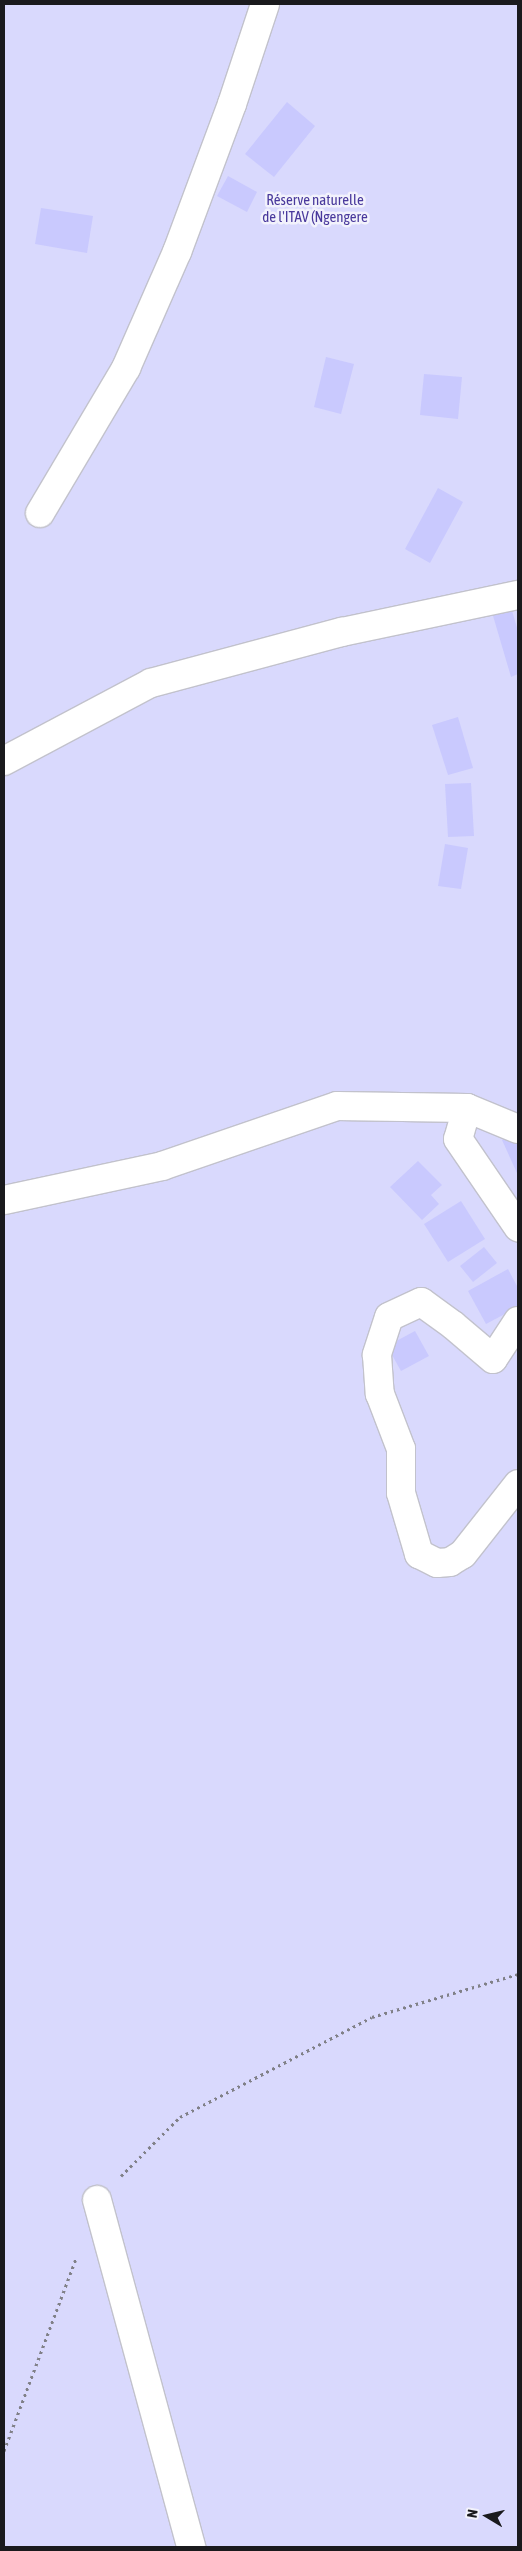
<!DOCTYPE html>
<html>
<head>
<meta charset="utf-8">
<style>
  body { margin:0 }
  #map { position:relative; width:522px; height:2551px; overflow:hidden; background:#f2f2fc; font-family:"Asap Condensed",sans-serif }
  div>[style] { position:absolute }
  .green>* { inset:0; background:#d9d9fd }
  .building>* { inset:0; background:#c9c9fe }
  .path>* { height:3px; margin-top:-1.5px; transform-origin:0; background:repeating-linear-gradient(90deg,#808087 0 2.5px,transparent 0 6.5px) }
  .roads { filter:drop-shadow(1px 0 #c2c2cc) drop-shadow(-1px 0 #c2c2cc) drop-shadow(0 1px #c2c2cc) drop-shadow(0 -1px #c2c2cc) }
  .minor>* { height:28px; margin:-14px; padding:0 14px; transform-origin:14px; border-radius:14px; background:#fff }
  span { translate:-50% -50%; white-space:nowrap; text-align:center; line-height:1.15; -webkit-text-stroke:5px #f2f2fc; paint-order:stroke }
  .park-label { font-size:15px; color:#49399c }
  .frame { position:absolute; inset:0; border:5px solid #1a1a1d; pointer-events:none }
  .north { position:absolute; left:462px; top:2491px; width:50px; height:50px; -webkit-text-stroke:4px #f2f2fc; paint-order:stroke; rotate:279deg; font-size:14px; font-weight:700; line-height:20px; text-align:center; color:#1a1a1d }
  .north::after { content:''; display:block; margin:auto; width:18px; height:22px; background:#1a1a1d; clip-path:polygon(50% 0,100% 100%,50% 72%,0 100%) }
</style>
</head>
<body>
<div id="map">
  <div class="green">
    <i style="clip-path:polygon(4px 4px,518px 4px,518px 2547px,4px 2547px)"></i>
  </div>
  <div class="building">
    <i style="clip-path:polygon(287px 102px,315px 126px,274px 177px,245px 154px)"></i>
    <i style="clip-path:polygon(228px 176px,257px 192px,247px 212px,217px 196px)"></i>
    <i style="clip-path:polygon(41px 208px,93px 216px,87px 253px,35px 244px)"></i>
    <i style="clip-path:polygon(326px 357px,354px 364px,341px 414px,314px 407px)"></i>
    <i style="clip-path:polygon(424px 374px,462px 377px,458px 419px,420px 415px)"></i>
    <i style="clip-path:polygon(438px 488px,463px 502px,430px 563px,405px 549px)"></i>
    <i style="clip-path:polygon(510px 604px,518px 631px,518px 674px,511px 677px,491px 609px)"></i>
    <i style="clip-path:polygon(458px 717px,473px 768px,448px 775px,432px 725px)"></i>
    <i style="clip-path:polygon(471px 783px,474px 836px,448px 837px,445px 784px)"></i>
    <i style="clip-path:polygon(445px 844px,468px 848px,461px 889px,438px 886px)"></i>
    <i style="clip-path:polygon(518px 1132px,518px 1172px,517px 1173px,502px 1140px)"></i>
    <i style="clip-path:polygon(418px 1161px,442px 1185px,431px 1195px,439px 1204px,422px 1220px,390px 1187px)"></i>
    <i style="clip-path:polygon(461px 1201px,485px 1239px,448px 1262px,424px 1224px)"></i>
    <i style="clip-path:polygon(484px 1247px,497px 1263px,473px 1282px,460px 1266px)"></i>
    <i style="clip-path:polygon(508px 1269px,518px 1288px,518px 1307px,486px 1324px,468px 1291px)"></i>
    <i style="clip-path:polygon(415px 1331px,429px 1356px,401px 1371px,387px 1346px)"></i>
  </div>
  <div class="path">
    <i style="left:121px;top:2176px;width:83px;rotate:-45deg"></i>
    <i style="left:180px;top:2117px;width:216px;rotate:-27.5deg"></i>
    <i style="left:372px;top:2017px;width:152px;rotate:-16.4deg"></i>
    <i style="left:4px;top:2451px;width:206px;rotate:-69.5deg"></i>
  </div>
  <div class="roads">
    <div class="minor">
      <i style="left:40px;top:513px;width:169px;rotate:-59.3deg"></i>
      <i style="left:126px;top:368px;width:127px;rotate:-66.3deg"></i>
      <i style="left:177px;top:252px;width:158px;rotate:-69.6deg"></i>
      <i style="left:232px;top:104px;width:105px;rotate:-71.7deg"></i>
      <i style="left:4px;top:761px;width:166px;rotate:-28deg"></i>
      <i style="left:151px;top:683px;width:198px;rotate:-15deg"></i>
      <i style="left:342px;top:632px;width:180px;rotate:-11.9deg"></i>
      <i style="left:467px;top:1108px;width:32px;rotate:106deg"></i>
      <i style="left:458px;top:1139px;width:107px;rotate:55.7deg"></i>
      <i style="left:4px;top:1200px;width:162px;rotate:-12.1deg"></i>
      <i style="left:162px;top:1166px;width:185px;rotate:-18.9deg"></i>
      <i style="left:337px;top:1106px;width:130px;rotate:0.9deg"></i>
      <i style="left:467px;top:1108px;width:55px;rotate:22.4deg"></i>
      <i style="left:518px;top:1321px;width:45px;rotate:123.3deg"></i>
      <i style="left:493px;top:1359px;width:52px;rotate:-139.6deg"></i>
      <i style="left:453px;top:1325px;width:39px;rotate:-144deg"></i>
      <i style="left:421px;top:1302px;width:35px;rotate:155deg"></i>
      <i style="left:389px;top:1317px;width:40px;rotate:108deg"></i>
      <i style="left:377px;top:1355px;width:39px;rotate:86deg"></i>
      <i style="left:380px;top:1394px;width:59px;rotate:69.1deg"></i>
      <i style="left:401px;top:1449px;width:44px;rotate:90deg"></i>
      <i style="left:401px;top:1493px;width:64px;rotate:73.6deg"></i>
      <i style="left:419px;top:1554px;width:20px;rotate:27deg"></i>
      <i style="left:437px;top:1563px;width:13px;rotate:-4deg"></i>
      <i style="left:450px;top:1562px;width:15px;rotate:-32deg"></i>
      <i style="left:463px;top:1554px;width:89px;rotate:-51.8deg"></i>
      <i style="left:97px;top:2200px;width:360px;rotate:74.8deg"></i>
    </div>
  </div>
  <div class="park-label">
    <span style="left:315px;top:208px">Réserve naturelle<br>de l'ITAV (Ngengere</span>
  </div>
  <div class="frame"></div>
  <div class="north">N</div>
</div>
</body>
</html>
